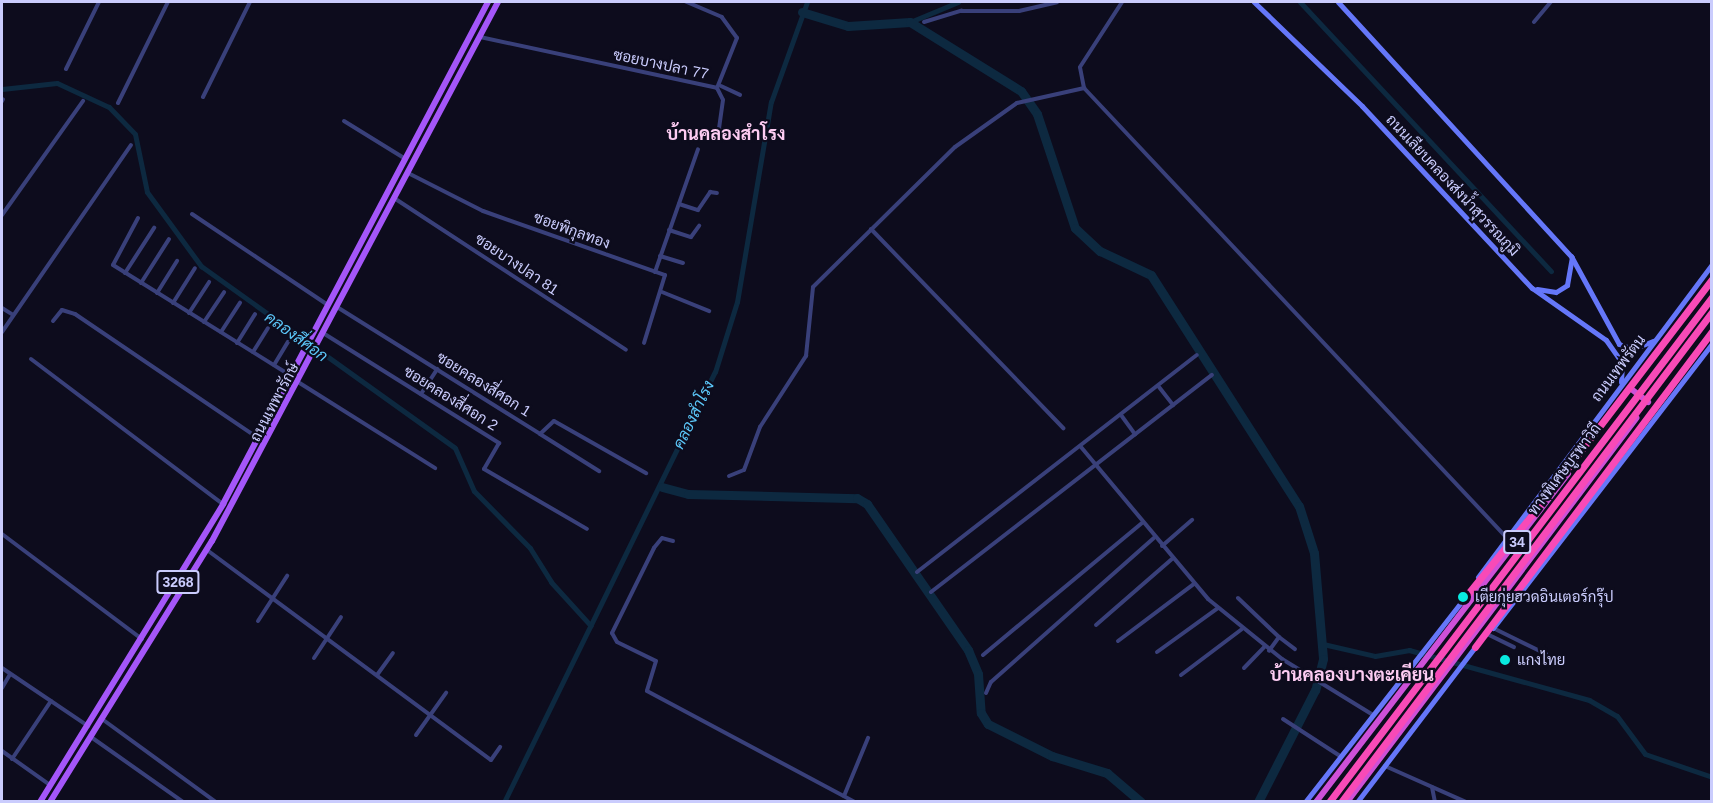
<!DOCTYPE html>
<html>
<head>
<meta charset="utf-8">
<style>
  body { margin:0 }
  #map { position:relative; width:1713px; height:803px; overflow:hidden; background:#0d0c1d; font-family:Helvetica,Sarabun,sans-serif }
  div>[style] { position:absolute }
  .canal>* { height:5px; margin:-2.5px; padding:0 2.5px; transform-origin:2.5px; border-radius:2.5px; background:#0d2940 }
  .river>* { height:9px; margin:-4.5px; padding:0 4.5px; transform-origin:4.5px; border-radius:4.5px; background:#0d2940 }
  .minor>* { height:4px; margin:-2px; padding:0 2px; transform-origin:2px; border-radius:2px; background:#39407a }
  .secondary>* { height:5px; margin:-2.5px; padding:0 2.5px; transform-origin:2.5px; border-radius:2.5px; background:#6577f9 }
  .primary>* { height:6px; margin:-3px; padding:0 3px; transform-origin:3px; border-radius:3px; background:#a456f9 }
  .trunk>* { height:6px; margin:-3px; padding:0 3px; transform-origin:3px; border-radius:3px; background:#ce50d8 }
  .motorway>* { height:7px; margin:-3.5px; padding:0 3.5px; transform-origin:3.5px; border-radius:3.5px; background:#f84ab7 }
  .motorway-bridge>* { height:7px; margin:-3.5px; padding:0 3.5px; transform-origin:3.5px; border-radius:3.5px; background:#f84ab7 }
  .dots>* { width:16px; height:16px; translate:-50% -50%; box-sizing:border-box; border:3px solid #0d0c1d; border-radius:50% }
  span { translate:-50% -50%; white-space:nowrap; text-align:center; line-height:1.15; -webkit-text-stroke:4.5px #0d0c1d; paint-order:stroke }
  .shield-label span { padding:2px 4px; background:#0d0c1d; border:2px solid; border-radius:4px; -webkit-text-stroke-width:0 }
  .shield-label { font-size:14px; color:#caccfd; font-weight:700 }
  .street-label { font-size:15px; color:#caccfd }
  .poi-label { font-size:15px; color:#caccfd }
  .left { translate:0 -50%; text-align:left }
  .water-label { font-size:16px; color:#5cc7f9; font-style:italic }
  .quarter-label { font-size:18px; color:#fdccf2; font-weight:700 }
  .frame { position:absolute; inset:0; border:3px solid #caccfd; pointer-events:none }
</style>
</head>
<body>
<div id="map">
  <div class="canal">
    <i style="left:1300px;top:2px;width:368px;rotate:47deg"></i>
    <i style="left:910px;top:22px;width:52px;rotate:-22.6deg"></i>
    <i style="left:2px;top:89px;width:55px;rotate:-6.2deg"></i>
    <i style="left:57px;top:83px;width:57px;rotate:24.8deg"></i>
    <i style="left:109px;top:107px;width:37px;rotate:46deg"></i>
    <i style="left:135px;top:134px;width:59px;rotate:78.3deg"></i>
    <i style="left:147px;top:192px;width:92px;rotate:53.9deg"></i>
    <i style="left:201px;top:266px;width:312px;rotate:35.6deg"></i>
    <i style="left:455px;top:448px;width:47px;rotate:66.2deg"></i>
    <i style="left:474px;top:491px;width:80px;rotate:45.5deg"></i>
    <i style="left:530px;top:548px;width:40px;rotate:58deg"></i>
    <i style="left:551px;top:582px;width:59px;rotate:47.7deg"></i>
    <i style="left:1323px;top:644px;width:53px;rotate:13deg"></i>
    <i style="left:1375px;top:656px;width:35px;rotate:-10deg"></i>
    <i style="left:1409px;top:650px;width:187px;rotate:15.5deg"></i>
    <i style="left:1589px;top:700px;width:32px;rotate:30deg"></i>
    <i style="left:1617px;top:716px;width:47px;rotate:53.6deg"></i>
    <i style="left:1645px;top:754px;width:71px;rotate:18.9deg"></i>
    <i style="left:504px;top:802px;width:479px;rotate:-63.9deg"></i>
    <i style="left:715px;top:372px;width:73px;rotate:-72.6deg"></i>
    <i style="left:737px;top:302px;width:203px;rotate:-80.4deg"></i>
    <i style="left:771px;top:102px;width:106px;rotate:-70.2deg"></i>
  </div>
  <div class="river">
    <i style="left:802px;top:12px;width:48px;rotate:16.9deg"></i>
    <i style="left:848px;top:26px;width:62px;rotate:-3.7deg"></i>
    <i style="left:910px;top:22px;width:131px;rotate:31.9deg"></i>
    <i style="left:1021px;top:91px;width:28px;rotate:55deg"></i>
    <i style="left:1037px;top:114px;width:120px;rotate:71.6deg"></i>
    <i style="left:1075px;top:228px;width:34px;rotate:43deg"></i>
    <i style="left:1100px;top:251px;width:56px;rotate:25.2deg"></i>
    <i style="left:1151px;top:275px;width:274px;rotate:57.4deg"></i>
    <i style="left:1299px;top:506px;width:49px;rotate:72.3deg"></i>
    <i style="left:1314px;top:553px;width:106px;rotate:85.1deg"></i>
    <i style="left:1323px;top:659px;width:32px;rotate:104deg"></i>
    <i style="left:1315px;top:690px;width:126px;rotate:117deg"></i>
    <i style="left:662px;top:487px;width:27px;rotate:15deg"></i>
    <i style="left:688px;top:494px;width:169px;rotate:1.4deg"></i>
    <i style="left:857px;top:498px;width:12px;rotate:31deg"></i>
    <i style="left:867px;top:504px;width:178px;rotate:55.3deg"></i>
    <i style="left:968px;top:650px;width:26px;rotate:67deg"></i>
    <i style="left:978px;top:674px;width:39px;rotate:86deg"></i>
    <i style="left:981px;top:713px;width:13px;rotate:58deg"></i>
    <i style="left:988px;top:724px;width:72px;rotate:26.6deg"></i>
    <i style="left:1052px;top:756px;width:58px;rotate:17.2deg"></i>
    <i style="left:1107px;top:773px;width:45px;rotate:40.5deg"></i>
  </div>
  <div class="minor">
    <i style="left:924px;top:22px;width:39px;rotate:-17deg"></i>
    <i style="left:961px;top:11px;width:58px"></i>
    <i style="left:1019px;top:11px;width:39px;rotate:-13deg"></i>
    <i style="left:1534px;top:22px;width:26px;rotate:-50deg"></i>
    <i style="left:480px;top:37px;width:242px;rotate:12.1deg"></i>
    <i style="left:717px;top:88px;width:54px;rotate:-68.2deg"></i>
    <i style="left:737px;top:38px;width:26px;rotate:-126deg"></i>
    <i style="left:722px;top:17px;width:39px;rotate:-157deg"></i>
    <i style="left:66px;top:69px;width:75px;rotate:-63.8deg"></i>
    <i style="left:721px;top:86px;width:21px;rotate:25deg"></i>
    <i style="left:717px;top:88px;width:13px;rotate:63deg"></i>
    <i style="left:723px;top:100px;width:29px;rotate:98deg"></i>
    <i style="left:719px;top:129px;width:9px;rotate:27deg"></i>
    <i style="left:1084px;top:88px;width:21px;rotate:-101deg"></i>
    <i style="left:1080px;top:67px;width:77px;rotate:-57.1deg"></i>
    <i style="left:203px;top:97px;width:106px;rotate:-63.7deg"></i>
    <i style="left:2px;top:101px;width:2px;rotate:-63deg"></i>
    <i style="left:118px;top:103px;width:113px;rotate:-63.7deg"></i>
    <i style="left:344px;top:121px;width:70px;rotate:31.7deg"></i>
    <i style="left:408px;top:173px;width:84px;rotate:26.9deg"></i>
    <i style="left:483px;top:211px;width:193px;rotate:19.4deg"></i>
    <i style="left:665px;top:275px;width:71px;rotate:107.2deg"></i>
    <i style="left:394px;top:198px;width:277px;rotate:33.2deg"></i>
    <i style="left:679px;top:204px;width:20px;rotate:18deg"></i>
    <i style="left:698px;top:210px;width:22px;rotate:-56deg"></i>
    <i style="left:710px;top:192px;width:7px;rotate:8deg"></i>
    <i style="left:192px;top:214px;width:164px;rotate:33.8deg"></i>
    <i style="left:2px;top:215px;width:140px;rotate:-54.6deg"></i>
    <i style="left:138px;top:218px;width:53px;rotate:118deg"></i>
    <i style="left:113px;top:265px;width:210px;rotate:31.9deg"></i>
    <i style="left:871px;top:229px;width:277px;rotate:46deg"></i>
    <i style="left:669px;top:230px;width:23px;rotate:18deg"></i>
    <i style="left:691px;top:237px;width:14px;rotate:-54deg"></i>
    <i style="left:660px;top:256px;width:24px;rotate:17deg"></i>
    <i style="left:655px;top:272px;width:130px;rotate:-70.7deg"></i>
    <i style="left:125px;top:273px;width:54px;rotate:-57.2deg"></i>
    <i style="left:141px;top:283px;width:52px;rotate:-57.5deg"></i>
    <i style="left:662px;top:292px;width:51px;rotate:22deg"></i>
    <i style="left:157px;top:293px;width:38px;rotate:-58deg"></i>
    <i style="left:173px;top:303px;width:41px;rotate:-57.8deg"></i>
    <i style="left:337px;top:307px;width:239px;rotate:32deg"></i>
    <i style="left:540px;top:434px;width:19px;rotate:-43deg"></i>
    <i style="left:554px;top:421px;width:106px;rotate:29.5deg"></i>
    <i style="left:2px;top:308px;width:13px;rotate:32deg"></i>
    <i style="left:189px;top:313px;width:37px;rotate:-57deg"></i>
    <i style="left:53px;top:321px;width:14px;rotate:-51deg"></i>
    <i style="left:62px;top:310px;width:14px;rotate:17deg"></i>
    <i style="left:75px;top:314px;width:221px;rotate:34.1deg"></i>
    <i style="left:204px;top:322px;width:36px;rotate:-56deg"></i>
    <i style="left:2px;top:332px;width:227px;rotate:-55.4deg"></i>
    <i style="left:221px;top:332px;width:35px;rotate:-57deg"></i>
    <i style="left:323px;top:333px;width:208px;rotate:32deg"></i>
    <i style="left:499px;top:443px;width:30px;rotate:120deg"></i>
    <i style="left:484px;top:469px;width:119px;rotate:30.2deg"></i>
    <i style="left:237px;top:343px;width:34px;rotate:-58deg"></i>
    <i style="left:253px;top:352px;width:28px;rotate:-58deg"></i>
    <i style="left:31px;top:359px;width:241px;rotate:37.1deg"></i>
    <i style="left:274px;top:365px;width:27px;rotate:-59deg"></i>
    <i style="left:298px;top:382px;width:162px;rotate:32.1deg"></i>
    <i style="left:1159px;top:387px;width:23px;rotate:52deg"></i>
    <i style="left:421px;top:394px;width:30px;rotate:-57deg"></i>
    <i style="left:1121px;top:415px;width:24px;rotate:54deg"></i>
    <i style="left:540px;top:434px;width:70px;rotate:32.1deg"></i>
    <i style="left:1081px;top:447px;width:198px;rotate:50.1deg"></i>
    <i style="left:1208px;top:599px;width:95px;rotate:39deg"></i>
    <i style="left:1282px;top:659px;width:107px;rotate:31.6deg"></i>
    <i style="left:729px;top:476px;width:16px;rotate:-22deg"></i>
    <i style="left:744px;top:470px;width:46px;rotate:-69.6deg"></i>
    <i style="left:760px;top:427px;width:85px;rotate:-57.1deg"></i>
    <i style="left:806px;top:356px;width:69px;rotate:-84.2deg"></i>
    <i style="left:813px;top:287px;width:199px;rotate:-44.6deg"></i>
    <i style="left:955px;top:147px;width:76px;rotate:-35.4deg"></i>
    <i style="left:1017px;top:103px;width:69px;rotate:-12.6deg"></i>
    <i style="left:1084px;top:88px;width:618px;rotate:46.77deg"></i>
    <i style="left:2px;top:534px;width:175px;rotate:36.9deg"></i>
    <i style="left:673px;top:541px;width:11px;rotate:-165deg"></i>
    <i style="left:662px;top:538px;width:13px;rotate:129deg"></i>
    <i style="left:654px;top:548px;width:95px;rotate:116.3deg"></i>
    <i style="left:612px;top:633px;width:10px;rotate:61deg"></i>
    <i style="left:617px;top:642px;width:43px;rotate:26deg"></i>
    <i style="left:656px;top:661px;width:31px;rotate:107deg"></i>
    <i style="left:647px;top:691px;width:236px;rotate:28.1deg"></i>
    <i style="left:1162px;top:546px;width:40px;rotate:-41deg"></i>
    <i style="left:207px;top:550px;width:353px;rotate:36.5deg"></i>
    <i style="left:491px;top:760px;width:16px;rotate:-55deg"></i>
    <i style="left:917px;top:572px;width:354px;rotate:-37.8deg"></i>
    <i style="left:931px;top:592px;width:355px;rotate:-37.7deg"></i>
    <i style="left:1238px;top:598px;width:57px;rotate:43.6deg"></i>
    <i style="left:1279px;top:637px;width:17px;rotate:126deg"></i>
    <i style="left:258px;top:621px;width:54px;rotate:-57.2deg"></i>
    <i style="left:1096px;top:625px;width:101px;rotate:-41deg"></i>
    <i style="left:1493px;top:628px;width:59px;rotate:26.1deg"></i>
    <i style="left:1546px;top:654px;width:13px;rotate:132deg"></i>
    <i style="left:1487px;top:634px;width:30px;rotate:26deg"></i>
    <i style="left:1279px;top:637px;width:20px;rotate:37deg"></i>
    <i style="left:1118px;top:641px;width:95px;rotate:-36.9deg"></i>
    <i style="left:1157px;top:652px;width:75px;rotate:-35.8deg"></i>
    <i style="left:983px;top:655px;width:207px;rotate:-39.7deg"></i>
    <i style="left:314px;top:658px;width:49px;rotate:-56.6deg"></i>
    <i style="left:2px;top:668px;width:104px;rotate:34deg"></i>
    <i style="left:1244px;top:668px;width:29px;rotate:-46deg"></i>
    <i style="left:377px;top:675px;width:27px;rotate:-54deg"></i>
    <i style="left:1181px;top:675px;width:76px;rotate:-37deg"></i>
    <i style="left:2px;top:688px;width:16px;rotate:-60deg"></i>
    <i style="left:986px;top:693px;width:12px;rotate:-66deg"></i>
    <i style="left:991px;top:682px;width:217px;rotate:-41.5deg"></i>
    <i style="left:102px;top:719px;width:141px;rotate:36.1deg"></i>
    <i style="left:1283px;top:719px;width:68px;rotate:33deg"></i>
    <i style="left:416px;top:735px;width:52px;rotate:-54.5deg"></i>
    <i style="left:91px;top:737px;width:113px;rotate:35.2deg"></i>
    <i style="left:2px;top:751px;width:59px;rotate:35.3deg"></i>
    <i style="left:12px;top:759px;width:70px;rotate:-56.1deg"></i>
    <i style="left:1385px;top:766px;width:89px;rotate:24deg"></i>
    <i style="left:1432px;top:787px;width:15px;rotate:79deg"></i>
    <i style="left:844px;top:796px;width:63px;rotate:-67.5deg"></i>
  </div>
  <div class="secondary">
    <i style="left:1254px;top:2px;width:150px;rotate:43.9deg"></i>
    <i style="left:1362px;top:106px;width:249px;rotate:47deg"></i>
    <i style="left:1532px;top:288px;width:90px;rotate:35.1deg"></i>
    <i style="left:1606px;top:340px;width:28px;rotate:55deg"></i>
    <i style="left:1622px;top:363px;width:19px;rotate:93deg"></i>
    <i style="left:1338px;top:2px;width:345px;rotate:47.5deg"></i>
    <i style="left:1571px;top:256px;width:100px;rotate:61.4deg"></i>
    <i style="left:1619px;top:344px;width:15px;rotate:20deg"></i>
    <i style="left:1633px;top:349px;width:22px;rotate:-22deg"></i>
    <i style="left:1537px;top:289px;width:19px;rotate:9deg"></i>
    <i style="left:1556px;top:292px;width:13px;rotate:-32deg"></i>
    <i style="left:1567px;top:285px;width:28px;rotate:-80deg"></i>
    <i style="left:1478px;top:577px;width:391px;rotate:-53.2deg"></i>
    <i style="left:1493px;top:628px;width:359px;rotate:-52.4deg"></i>
    <i style="left:1305px;top:802px;width:256px;rotate:-52deg"></i>
    <i style="left:1357px;top:802px;width:196px;rotate:-52.7deg"></i>
  </div>
  <div class="primary">
    <i style="left:40px;top:802px;width:350px;rotate:-58.4deg"></i>
    <i style="left:223px;top:504px;width:568px;rotate:-62.17deg"></i>
    <i style="left:50px;top:802px;width:307px;rotate:-58.2deg"></i>
    <i style="left:212px;top:541px;width:610px;rotate:-62.05deg"></i>
  </div>
  <div class="trunk">
    <i style="left:1630px;top:388px;width:23px;rotate:38deg"></i>
    <i style="left:1316px;top:802px;width:414px;rotate:-52.5deg"></i>
    <i style="left:1347px;top:802px;width:481px;rotate:-53deg"></i>
  </div>
  <div class="motorway">
    <i style="left:1462px;top:601px;width:114px;rotate:-51deg"></i>
    <i style="left:1475px;top:647px;width:395px;rotate:-53.1deg"></i>
  </div>
  <div class="motorway-bridge">
    <i style="left:1534px;top:512px;width:293px;rotate:-52.6deg"></i>
    <i style="left:1329px;top:802px;width:634px;rotate:-52.82deg"></i>
    <i style="left:1341px;top:802px;width:615px;rotate:-52.87deg"></i>
  </div>
  <div class="dots">
    <i style="left:1463px;top:597px;background:#09eae0"></i>
    <i style="left:1505px;top:660px;background:#09eae0"></i>
  </div>
  <div class="shield-label">
    <span style="left:1517px;top:542px">34</span>
    <span style="left:178px;top:582px">3268</span>
  </div>
  <div class="street-label">
    <span style="left:661px;top:64px;rotate:12deg">ซอยบางปลา 77</span>
    <span style="left:1453px;top:185px;rotate:47deg">ถนนเลียบคลองส่งน้ำสุวรรณภูมิ</span>
    <span style="left:572px;top:230px;rotate:20deg">ซอยพิกุลทอง</span>
    <span style="left:517px;top:264px;rotate:34deg">ซอยบางปลา 81</span>
    <span style="left:1618px;top:368px;rotate:-53deg">ถนนเทพรัตน</span>
    <span style="left:484px;top:384px;rotate:32deg">ซอยคลองสี่ศอก 1</span>
    <span style="left:451px;top:398px;rotate:32deg">ซอยคลองสี่ศอก 2</span>
    <span style="left:274px;top:402px;rotate:-62deg">ถนนเทพารักษ์</span>
    <span style="left:1564px;top:469px;rotate:-53deg">ทางพิเศษบูรพาวิถี</span>
  </div>
  <div class="poi-label">
    <span class="left" style="left:1475px;top:597px">เตียกุ่ยฮวดอินเตอร์กรุ๊ป</span>
    <span class="left" style="left:1517px;top:660px">แกงไทย</span>
  </div>
  <div class="water-label">
    <span style="left:296px;top:337px;rotate:36deg">คลองสี่ศอก</span>
    <span style="left:694px;top:415px;rotate:-64deg">คลองสำโรง</span>
  </div>
  <div class="quarter-label">
    <span style="left:726px;top:134px">บ้านคลองสำโรง</span>
    <span style="left:1352px;top:675px">บ้านคลองบางตะเคียน</span>
  </div>
  <div class="frame"></div>
</div>
</body>
</html>
